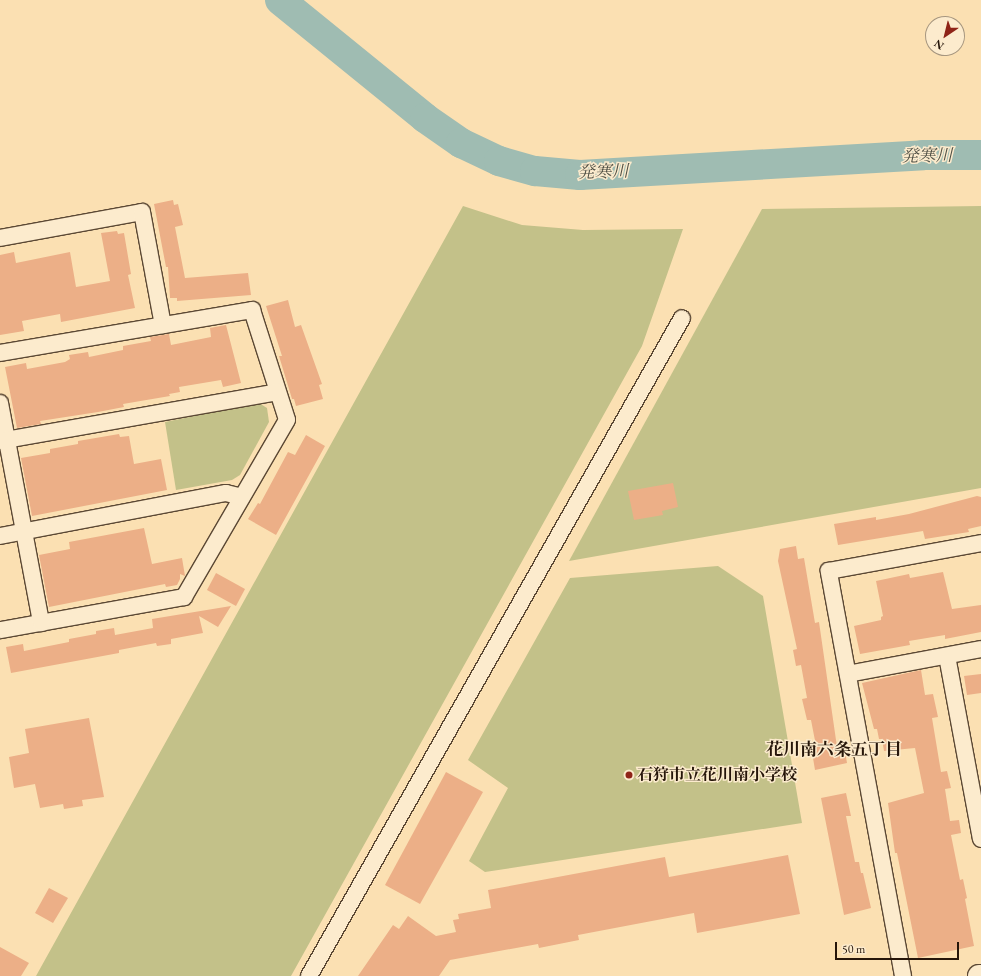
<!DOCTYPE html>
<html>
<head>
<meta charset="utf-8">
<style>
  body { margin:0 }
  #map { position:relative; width:981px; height:976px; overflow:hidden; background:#fbe0b2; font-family:"EB Garamond","Noto Serif JP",serif }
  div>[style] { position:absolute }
  .green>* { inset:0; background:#c3c189 }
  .river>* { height:30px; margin:-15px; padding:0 15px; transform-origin:15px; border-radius:15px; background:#9fbcb2 }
  .building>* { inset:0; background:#ecaf87 }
  .roads { filter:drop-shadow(1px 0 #5b4834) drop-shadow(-1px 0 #5b4834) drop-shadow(0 1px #5b4834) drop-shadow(0 -1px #5b4834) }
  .street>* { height:16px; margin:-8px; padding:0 8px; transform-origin:8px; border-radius:8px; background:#fcebcd }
  .secondary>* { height:22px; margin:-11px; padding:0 11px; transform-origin:11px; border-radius:11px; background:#fcebcd }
  .dots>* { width:11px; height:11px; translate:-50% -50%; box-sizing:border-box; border:2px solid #fcebcd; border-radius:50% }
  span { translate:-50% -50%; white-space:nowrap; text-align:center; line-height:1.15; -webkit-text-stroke:3px #fcebcd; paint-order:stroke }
  .poi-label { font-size:16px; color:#26160a; font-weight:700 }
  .left { translate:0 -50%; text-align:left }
  .water-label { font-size:17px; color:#505045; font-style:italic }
  .neighbourhood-label { font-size:17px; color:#26160a; font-weight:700 }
  .north { position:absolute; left:925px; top:16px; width:40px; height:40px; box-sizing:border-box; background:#fcebcd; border:1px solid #a6967f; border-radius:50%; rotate:215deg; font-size:11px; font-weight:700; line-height:16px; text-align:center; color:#26160a }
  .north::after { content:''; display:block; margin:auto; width:14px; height:18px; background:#8f2418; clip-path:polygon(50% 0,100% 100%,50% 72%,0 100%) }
  .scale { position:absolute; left:835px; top:942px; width:124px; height:18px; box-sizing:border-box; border:2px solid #26160a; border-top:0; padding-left:5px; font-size:12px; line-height:14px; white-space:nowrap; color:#26160a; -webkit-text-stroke:3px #fcebcd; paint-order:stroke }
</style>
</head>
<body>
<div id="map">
  <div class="green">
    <i style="clip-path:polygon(463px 206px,522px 225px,583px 230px,683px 229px,642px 346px,291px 976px,36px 976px)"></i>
    <i style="clip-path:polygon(981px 206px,981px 488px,569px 561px,762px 209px)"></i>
    <i style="clip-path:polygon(259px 403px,267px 408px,269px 422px,240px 475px,232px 480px,176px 490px,165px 422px)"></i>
    <i style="clip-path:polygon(718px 566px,763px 596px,802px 823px,485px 872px,469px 861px,508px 788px,468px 760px,570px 578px)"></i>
  </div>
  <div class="river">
    <i style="left:280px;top:0;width:187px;rotate:39.1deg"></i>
    <i style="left:425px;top:118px;width:44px;rotate:34.8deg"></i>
    <i style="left:461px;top:143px;width:42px;rotate:25.3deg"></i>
    <i style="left:499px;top:161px;width:37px;rotate:16deg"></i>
    <i style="left:535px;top:171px;width:45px;rotate:5.1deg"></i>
    <i style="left:580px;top:175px;width:344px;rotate:-3.3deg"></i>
    <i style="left:923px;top:155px;width:58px"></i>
  </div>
  <div class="building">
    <i style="clip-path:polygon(173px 200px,174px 205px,178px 204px,183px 225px,175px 227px,185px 278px,248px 273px,251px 295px,177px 301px,177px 298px,170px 298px,168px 267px,166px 267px,154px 204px)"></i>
    <i style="clip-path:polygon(117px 231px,118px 234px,124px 233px,131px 274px,128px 275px,135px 308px,61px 322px,60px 314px,22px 321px,24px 331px,0 335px,0 255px,14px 252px,16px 263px,70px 252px,76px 287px,110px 281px,101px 233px)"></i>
    <i style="clip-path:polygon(288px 300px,295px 327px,301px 325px,322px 384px,319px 385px,323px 399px,296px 406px,294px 399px,292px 399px,279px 356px,282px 356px,266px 306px)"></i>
    <i style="clip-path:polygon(226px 325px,241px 383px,223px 387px,221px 380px,179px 387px,180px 392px,169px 394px,170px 396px,123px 404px,124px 407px,98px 412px,40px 421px,41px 424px,17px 428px,5px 367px,26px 363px,27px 369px,65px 362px,70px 359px,69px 355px,88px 352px,89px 357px,123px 350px,123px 346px,151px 341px,150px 337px,169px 334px,171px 345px,211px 337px,210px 328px)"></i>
    <i style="clip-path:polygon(119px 434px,120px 437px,129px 436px,134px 464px,161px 459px,167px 490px,32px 516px,21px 458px,50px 453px,50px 449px,78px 444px,78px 441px)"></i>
    <i style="clip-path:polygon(306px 435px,325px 446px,276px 535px,248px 519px,258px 503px,260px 504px,288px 452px,295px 455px)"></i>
    <i style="clip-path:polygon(673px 483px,678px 507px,662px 511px,663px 515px,634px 520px,628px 491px)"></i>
    <i style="clip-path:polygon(977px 496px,981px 497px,981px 526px,968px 529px,969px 532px,925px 539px,923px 531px,838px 545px,834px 524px,876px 517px,876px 520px,909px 514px)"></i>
    <i style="clip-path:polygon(144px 528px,152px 564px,182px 558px,185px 576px,180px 574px,180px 579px,177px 585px,166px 587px,165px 584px,49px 607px,39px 555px,70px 549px,69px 542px)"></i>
    <i style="clip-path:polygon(796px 546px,798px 559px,804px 558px,815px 623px,819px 622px,837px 747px,844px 745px,847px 763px,815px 770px,812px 752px,817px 751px,811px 720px,807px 720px,802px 699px,807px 698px,801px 665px,796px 666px,793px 650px,797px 649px,778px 561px,780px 549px)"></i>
    <i style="clip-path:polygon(943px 572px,952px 609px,981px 605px,981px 632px,945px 639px,945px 635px,909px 641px,910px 645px,860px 654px,854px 626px,881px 620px,881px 617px,883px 616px,876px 581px,909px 574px,910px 578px)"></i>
    <i style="clip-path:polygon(216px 573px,245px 589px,236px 606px,207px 590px)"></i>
    <i style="clip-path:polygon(231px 606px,218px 627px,199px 616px,203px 633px,171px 639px,171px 644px,157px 646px,156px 643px,119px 650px,119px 653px,11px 673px,6px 647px,23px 644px,24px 651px,69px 642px,69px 639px,96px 634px,96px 631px,114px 628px,115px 635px,153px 628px,152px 619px)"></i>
    <i style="clip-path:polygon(921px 670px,925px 695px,933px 694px,938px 717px,932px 718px,941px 772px,947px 771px,951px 788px,945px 789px,950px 821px,959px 820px,961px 833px,951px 835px,960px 880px,963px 879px,967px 898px,965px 899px,974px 946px,918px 958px,897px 853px,895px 853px,888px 803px,924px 793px,915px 748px,884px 751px,882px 739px,879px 739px,877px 729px,874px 729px,862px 683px)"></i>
    <i style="clip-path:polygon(981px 674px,981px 693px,967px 695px,964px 676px)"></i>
    <i style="clip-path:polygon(89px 718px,104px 797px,82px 800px,83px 806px,64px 809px,63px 804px,40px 808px,35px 784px,14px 788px,9px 757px,29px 753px,25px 729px)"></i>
    <i style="clip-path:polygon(446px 772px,483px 792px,420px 904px,385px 885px)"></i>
    <i style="clip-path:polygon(846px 793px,851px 816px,846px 816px,855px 862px,859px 862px,861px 873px,863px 873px,871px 908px,844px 915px,821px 798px)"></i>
    <i style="clip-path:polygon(788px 855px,800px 914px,697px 933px,694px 913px,578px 935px,579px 940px,539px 948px,538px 944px,450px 960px,439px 976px,358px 976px,393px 925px,399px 929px,408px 916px,436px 936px,456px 932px,453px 920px,459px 919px,458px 914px,491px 908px,488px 890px,665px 857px,669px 877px)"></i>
    <i style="clip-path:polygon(49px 888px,68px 898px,53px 923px,35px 913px)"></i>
    <i style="clip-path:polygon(0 947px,29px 963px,21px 976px,0 976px)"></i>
  </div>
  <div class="roads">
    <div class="street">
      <i style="left:0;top:238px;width:144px;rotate:-10.4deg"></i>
      <i style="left:142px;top:212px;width:115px;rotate:79.5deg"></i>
      <i style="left:0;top:353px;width:256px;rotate:-9.7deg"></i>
      <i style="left:252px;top:310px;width:115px;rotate:72.3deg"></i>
      <i style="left:287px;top:420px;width:205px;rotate:120.2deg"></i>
      <i style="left:184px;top:597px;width:187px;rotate:169.8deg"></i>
      <i style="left:0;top:403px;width:224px;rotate:79.4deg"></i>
      <i style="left:0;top:441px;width:281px;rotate:-10deg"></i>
      <i style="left:0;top:536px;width:230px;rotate:-10.8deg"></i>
      <i style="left:226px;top:493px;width:16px;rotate:14deg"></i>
      <i style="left:947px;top:656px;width:186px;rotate:79.5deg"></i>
      <i style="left:848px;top:674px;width:135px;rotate:-10.6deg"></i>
      <i style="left:309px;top:976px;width:756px;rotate:-60.45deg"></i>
      <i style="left:903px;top:976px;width:412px;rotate:-100.4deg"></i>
      <i style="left:829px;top:571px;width:155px;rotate:-10.4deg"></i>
    </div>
    <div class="secondary">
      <i style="left:979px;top:976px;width:2px"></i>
    </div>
  </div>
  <div class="dots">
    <i style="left:629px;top:775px;background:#8f2418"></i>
  </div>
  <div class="poi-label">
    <span class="left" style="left:637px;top:775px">石狩市立花川南小学校</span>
  </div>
  <div class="water-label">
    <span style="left:927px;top:156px;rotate:-1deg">発寒川</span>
    <span style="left:603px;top:172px;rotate:-2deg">発寒川</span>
  </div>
  <div class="neighbourhood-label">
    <span style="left:834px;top:750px">花川南六条五丁目</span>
  </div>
  <div class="north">N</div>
  <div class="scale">50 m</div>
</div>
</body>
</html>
